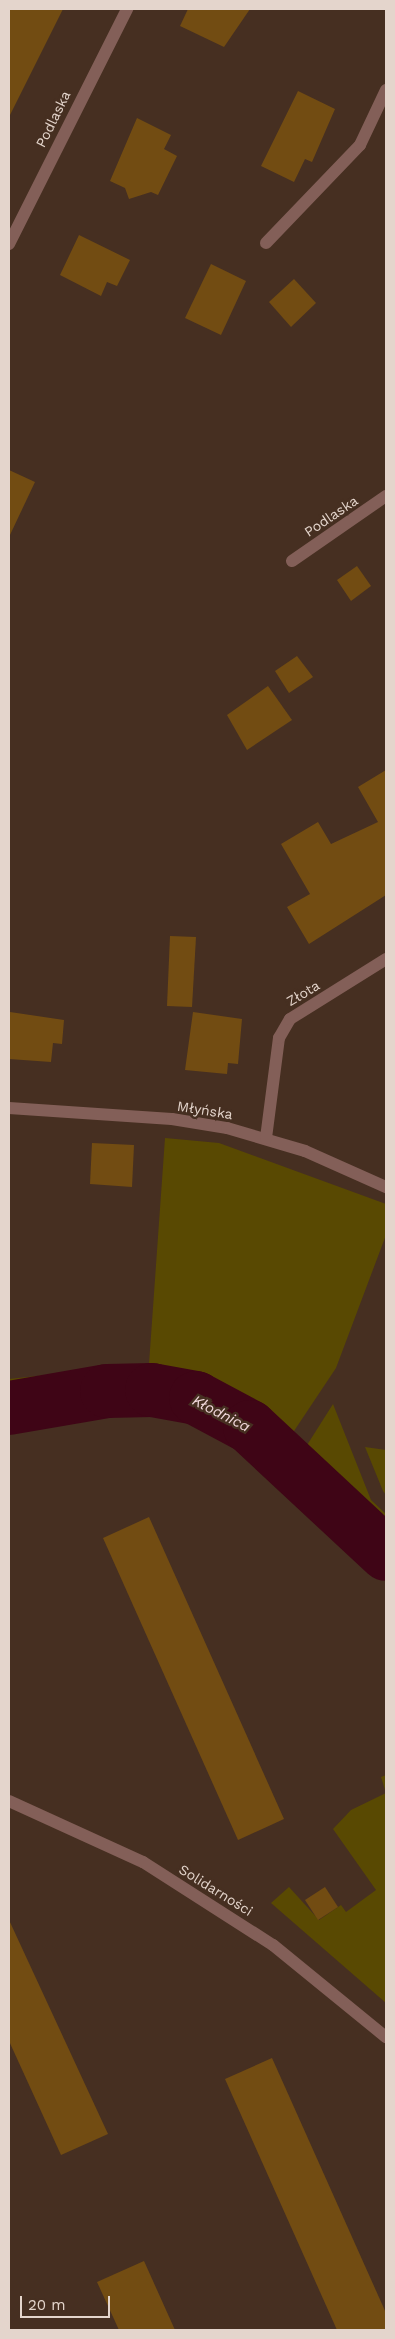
<!DOCTYPE html>
<html>
<head>
<meta charset="utf-8">
<style>
  body { margin:0 }
  #map { position:relative; width:395px; height:2339px; overflow:hidden; background:#462f21; font-family:"Work Sans",sans-serif }
  div>[style] { position:absolute }
  .green>* { inset:0; background:#594902 }
  .river>* { height:54px; margin:-27px; padding:0 27px; transform-origin:27px; border-radius:27px; background:#3f0516 }
  .building>* { inset:0; background:#724c12 }
  .street>* { height:12px; margin:-6px; padding:0 6px; transform-origin:6px; border-radius:6px; background:#835f58 }
  span { translate:-50% -50%; white-space:nowrap; text-align:center; line-height:1.15; -webkit-text-stroke:5px #462f21; paint-order:stroke }
  .street-label { font-size:14px; color:#e4d5cc }
  .water-label { font-size:15px; color:#f2d9dc; font-style:italic }
  .frame { position:absolute; inset:0; border:10px solid #e4d5cc; pointer-events:none }
  .scale { position:absolute; left:20px; top:2296px; width:90px; height:22px; box-sizing:border-box; border:2px solid #e4d5cc; border-top:0; padding-left:6px; font-size:15px; line-height:18px; white-space:nowrap; color:#e4d5cc; -webkit-text-stroke:4px #462f21; paint-order:stroke }
</style>
</head>
<body>
<div id="map">
  <div class="green">
    <i style="clip-path:polygon(165px 1138px,219px 1143px,386px 1204px,386px 1235px,336px 1368px,286px 1443px,250px 1411px,169px 1381px,146px 1380px,9px 1397px,9px 1379px,149px 1364px)"></i>
    <i style="clip-path:polygon(333px 1404px,371px 1500px,386px 1514px,386px 1538px,302px 1453px)"></i>
    <i style="clip-path:polygon(365px 1447px,386px 1450px,386px 1495px,383px 1491px)"></i>
    <i style="clip-path:polygon(386px 1775px,386px 2003px,271px 1903px,289px 1887px,319px 1920px,341px 1905px,346px 1912px,376px 1890px,333px 1829px,351px 1810px,386px 1793px,381px 1777px)"></i>
  </div>
  <div class="river">
    <i style="left:9px;top:1408px;width:99px;rotate:-9.8deg"></i>
    <i style="left:107px;top:1391px;width:45px;rotate:-1.3deg"></i>
    <i style="left:152px;top:1390px;width:45px;rotate:10.3deg"></i>
    <i style="left:196px;top:1398px;width:61px;rotate:28.2deg"></i>
    <i style="left:250px;top:1427px;width:186px;rotate:43deg"></i>
  </div>
  <div class="building">
    <i style="clip-path:polygon(9px 9px,63px 9px,9px 117px)"></i>
    <i style="clip-path:polygon(188px 9px,250px 9px,224px 47px,180px 26px)"></i>
    <i style="clip-path:polygon(298px 91px,335px 109px,312px 162px,305px 159px,294px 182px,261px 166px)"></i>
    <i style="clip-path:polygon(137px 118px,171px 135px,164px 149px,177px 156px,158px 195px,151px 192px,129px 199px,125px 188px,110px 181px)"></i>
    <i style="clip-path:polygon(79px 235px,130px 260px,117px 286px,107px 282px,101px 296px,60px 275px)"></i>
    <i style="clip-path:polygon(211px 264px,246px 281px,221px 335px,185px 318px)"></i>
    <i style="clip-path:polygon(294px 279px,316px 303px,291px 327px,269px 302px)"></i>
    <i style="clip-path:polygon(9px 470px,35px 482px,9px 537px)"></i>
    <i style="clip-path:polygon(357px 566px,371px 586px,351px 601px,337px 580px)"></i>
    <i style="clip-path:polygon(297px 656px,313px 677px,289px 693px,275px 671px)"></i>
    <i style="clip-path:polygon(268px 686px,292px 720px,247px 750px,227px 715px)"></i>
    <i style="clip-path:polygon(386px 770px,386px 895px,309px 944px,287px 907px,310px 894px,281px 844px,318px 822px,331px 844px,378px 822px,358px 787px)"></i>
    <i style="clip-path:polygon(170px 936px,196px 937px,192px 1007px,167px 1006px)"></i>
    <i style="clip-path:polygon(10px 1012px,64px 1020px,62px 1044px,53px 1043px,51px 1062px,9px 1059px)"></i>
    <i style="clip-path:polygon(193px 1012px,242px 1019px,238px 1064px,228px 1063px,227px 1074px,185px 1070px)"></i>
    <i style="clip-path:polygon(92px 1143px,134px 1145px,132px 1187px,90px 1184px)"></i>
    <i style="clip-path:polygon(149px 1517px,284px 1819px,238px 1840px,103px 1538px)"></i>
    <i style="clip-path:polygon(325px 1887px,338px 1907px,318px 1920px,305px 1900px)"></i>
    <i style="clip-path:polygon(9px 1920px,108px 2134px,61px 2155px,9px 2041px)"></i>
    <i style="clip-path:polygon(272px 2058px,386px 2313px,386px 2330px,337px 2330px,225px 2079px)"></i>
    <i style="clip-path:polygon(144px 2261px,175px 2330px,119px 2330px,97px 2282px)"></i>
  </div>
  <div class="street">
    <i style="left:266px;top:243px;width:136px;rotate:-46.2deg"></i>
    <i style="left:360px;top:145px;width:61px;rotate:-64.7deg"></i>
    <i style="left:9px;top:244px;width:263px;rotate:-63.3deg"></i>
    <i style="left:292px;top:561px;width:114px;rotate:-34.7deg"></i>
    <i style="left:9px;top:1108px;width:163px;rotate:3.9deg"></i>
    <i style="left:172px;top:1119px;width:56px;rotate:9.3deg"></i>
    <i style="left:227px;top:1128px;width:81px;rotate:16.4deg"></i>
    <i style="left:305px;top:1151px;width:89px;rotate:24deg"></i>
    <i style="left:266px;top:1138px;width:101px;rotate:-82.6deg"></i>
    <i style="left:279px;top:1038px;width:22px;rotate:-60deg"></i>
    <i style="left:290px;top:1019px;width:113px;rotate:-32deg"></i>
    <i style="left:9px;top:1801px;width:147px;rotate:24.5deg"></i>
    <i style="left:143px;top:1862px;width:154px;rotate:32.6deg"></i>
    <i style="left:273px;top:1945px;width:146px;rotate:39.2deg"></i>
  </div>
  <div class="street-label">
    <span style="left:53px;top:119px;rotate:-64deg">Podlaska</span>
    <span style="left:331px;top:516px;rotate:-34deg">Podlaska</span>
    <span style="left:303px;top:993px;rotate:-31deg">Złota</span>
    <span style="left:205px;top:1110px;rotate:9deg">Młyńska</span>
    <span style="left:216px;top:1890px;rotate:32deg">Solidarności</span>
  </div>
  <div class="water-label">
    <span style="left:221px;top:1414px;rotate:27deg">Kłodnica</span>
  </div>
  <div class="frame"></div>
  <div class="scale">20 m</div>
</div>
</body>
</html>
